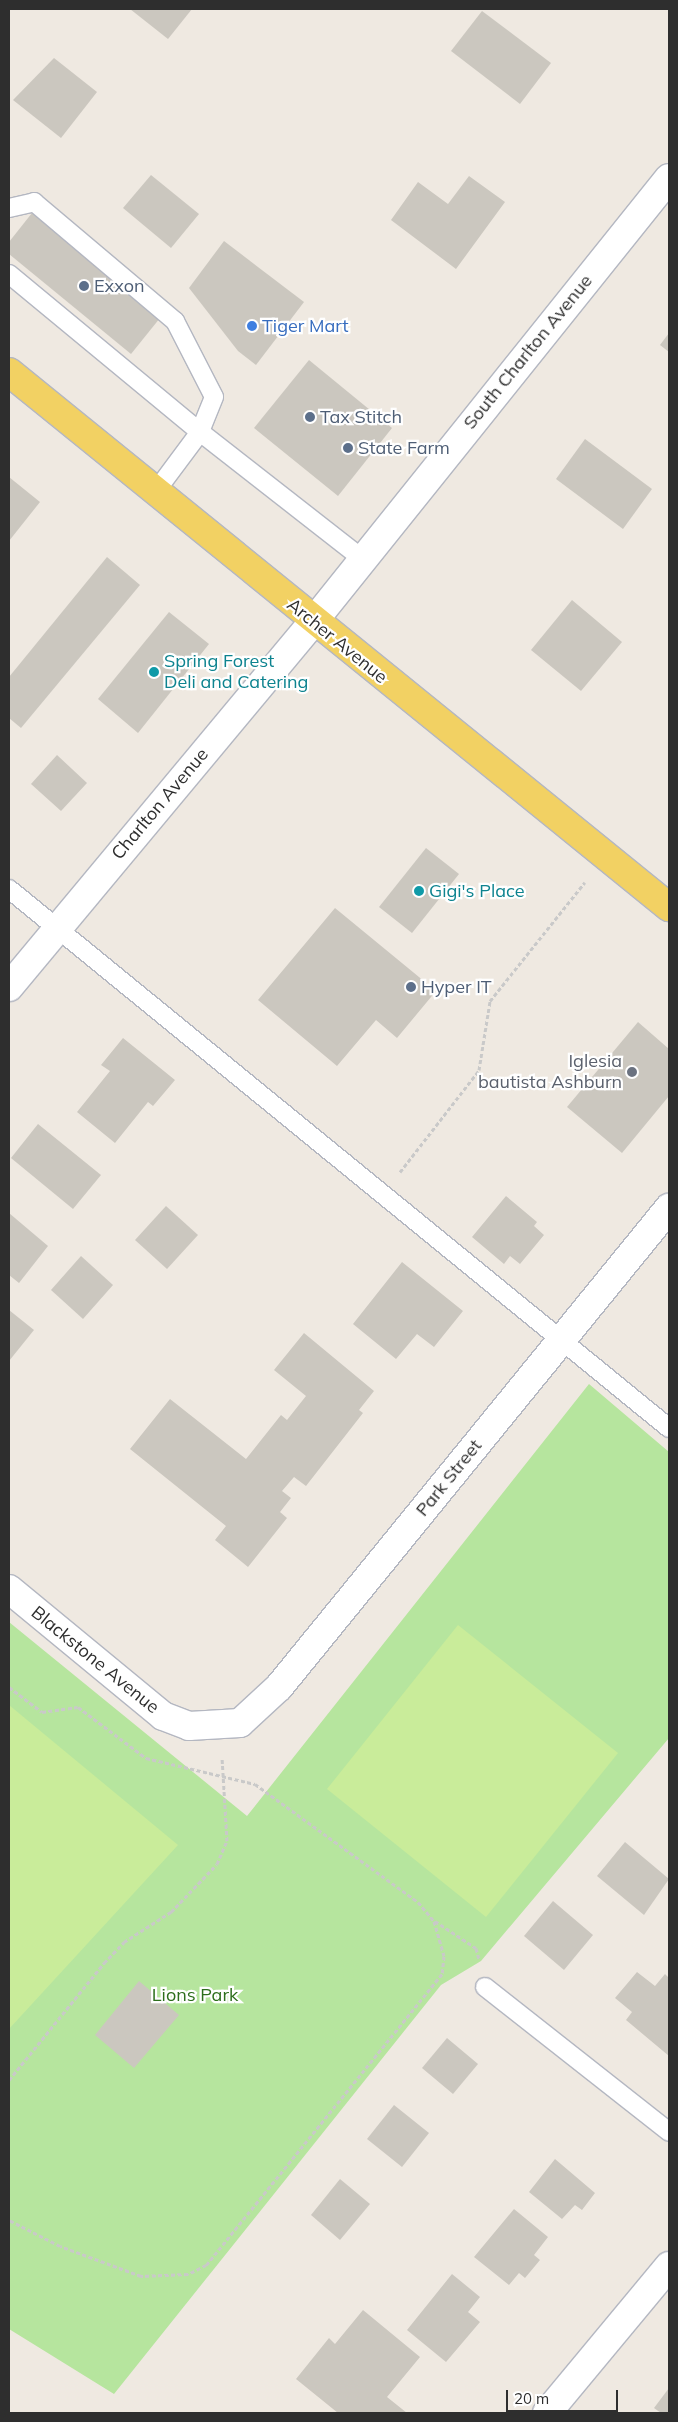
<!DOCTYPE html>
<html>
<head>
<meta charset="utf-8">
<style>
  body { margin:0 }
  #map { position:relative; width:678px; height:2422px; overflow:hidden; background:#efe9e1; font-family:Mulish,sans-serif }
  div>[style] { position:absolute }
  .green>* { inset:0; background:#b6e59e }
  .pitch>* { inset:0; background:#c9ec9a }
  .building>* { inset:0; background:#cbc7bf }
  .path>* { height:3px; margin-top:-1.5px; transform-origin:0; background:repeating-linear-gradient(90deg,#c9c9c9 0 4px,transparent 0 6.5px) }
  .roads { filter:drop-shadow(1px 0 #b4b7c1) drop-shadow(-1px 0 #b4b7c1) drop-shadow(0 1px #b4b7c1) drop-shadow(0 -1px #b4b7c1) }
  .lane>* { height:18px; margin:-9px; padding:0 9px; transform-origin:9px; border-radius:9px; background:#fff }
  .street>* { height:28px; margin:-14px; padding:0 14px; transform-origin:14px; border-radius:14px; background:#fff }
  .primary>* { height:28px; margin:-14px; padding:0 14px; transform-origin:14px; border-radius:14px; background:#f2d163 }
  .dots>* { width:14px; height:14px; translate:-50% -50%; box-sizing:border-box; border:2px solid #fff; border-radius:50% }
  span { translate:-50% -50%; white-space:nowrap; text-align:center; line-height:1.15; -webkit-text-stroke:4.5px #fff; paint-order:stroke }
  .service-label { font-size:18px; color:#4e5e75 }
  .left { translate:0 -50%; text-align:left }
  .shop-label { font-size:18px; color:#366cbe }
  .street-label { font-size:18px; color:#2e2e2e }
  .culture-label { font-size:18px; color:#0d838f }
  .worship-label { font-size:18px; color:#5b616d }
  .right { translate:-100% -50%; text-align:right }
  .park-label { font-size:18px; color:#2c6e1b }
  .frame { position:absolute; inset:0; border:10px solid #2e2e2e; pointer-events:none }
  .scale { position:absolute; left:506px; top:2390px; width:112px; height:22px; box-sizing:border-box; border:2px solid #2e2e2e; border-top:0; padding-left:6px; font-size:15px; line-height:18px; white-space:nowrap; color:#2e2e2e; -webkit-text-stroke:4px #fff; paint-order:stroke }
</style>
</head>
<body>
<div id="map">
  <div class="green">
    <i style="clip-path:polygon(589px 1384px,669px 1452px,669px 1738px,481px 1961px,441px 1985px,114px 2394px,9px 2329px,9px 1622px,247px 1816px)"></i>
  </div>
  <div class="pitch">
    <i style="clip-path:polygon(458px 1625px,618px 1753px,486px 1917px,327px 1789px)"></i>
    <i style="clip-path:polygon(9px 1705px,178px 1845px,9px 2029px)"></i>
  </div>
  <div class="building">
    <i style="clip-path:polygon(130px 9px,192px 9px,168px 39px)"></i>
    <i style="clip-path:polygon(482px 11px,551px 63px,520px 104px,451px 51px)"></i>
    <i style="clip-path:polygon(54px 58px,97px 92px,61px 138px,13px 100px)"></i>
    <i style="clip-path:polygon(151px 175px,199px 214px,171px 248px,123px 208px)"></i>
    <i style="clip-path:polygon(469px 176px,505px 202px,456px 269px,391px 220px,418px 182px,448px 204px)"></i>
    <i style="clip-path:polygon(32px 213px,160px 318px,131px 354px,9px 254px,9px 242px)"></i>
    <i style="clip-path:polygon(224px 241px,304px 302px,256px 365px,238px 351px,189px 288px)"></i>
    <i style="clip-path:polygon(669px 333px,669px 352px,660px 345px)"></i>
    <i style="clip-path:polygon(309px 360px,392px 428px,338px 496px,254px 428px)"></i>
    <i style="clip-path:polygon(585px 439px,652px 489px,623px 529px,556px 479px)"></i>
    <i style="clip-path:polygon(9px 477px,40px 502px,9px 541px)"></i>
    <i style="clip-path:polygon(107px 557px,140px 585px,21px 728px,9px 718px,9px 677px)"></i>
    <i style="clip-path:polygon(572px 600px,622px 642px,581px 691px,531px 650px)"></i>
    <i style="clip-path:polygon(169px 612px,209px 644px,138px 733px,98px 699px)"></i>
    <i style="clip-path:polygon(57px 755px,87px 783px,61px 811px,31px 784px)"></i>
    <i style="clip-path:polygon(426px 848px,459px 874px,412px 933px,379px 907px)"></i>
    <i style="clip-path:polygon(335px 908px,436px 991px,397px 1038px,376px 1020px,337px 1066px,258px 1000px)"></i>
    <i style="clip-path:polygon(638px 1022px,669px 1049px,669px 1096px,622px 1153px,567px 1107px)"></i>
    <i style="clip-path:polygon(123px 1038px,175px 1080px,153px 1106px,148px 1102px,115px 1143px,77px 1112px,110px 1071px,101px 1065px)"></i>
    <i style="clip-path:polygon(38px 1124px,101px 1175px,73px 1209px,11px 1158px)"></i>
    <i style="clip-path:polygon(506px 1196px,537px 1222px,534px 1226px,544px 1235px,520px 1264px,510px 1256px,504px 1264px,472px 1237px)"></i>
    <i style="clip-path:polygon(166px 1206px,198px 1235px,167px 1269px,135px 1240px)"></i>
    <i style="clip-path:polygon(9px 1213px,48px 1246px,19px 1283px,9px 1275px)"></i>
    <i style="clip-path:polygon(81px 1256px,113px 1285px,83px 1319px,51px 1290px)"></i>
    <i style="clip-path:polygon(402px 1262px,463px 1311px,434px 1347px,417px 1334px,396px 1359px,353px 1324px)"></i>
    <i style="clip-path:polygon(9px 1310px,34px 1330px,9px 1361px)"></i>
    <i style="clip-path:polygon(304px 1333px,374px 1391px,359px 1410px,363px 1413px,306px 1486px,294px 1477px,282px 1491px,291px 1498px,280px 1512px,287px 1518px,248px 1567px,215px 1540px,226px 1526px,130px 1449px,170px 1399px,246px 1459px,281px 1415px,287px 1420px,306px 1396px,274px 1370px)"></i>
    <i style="clip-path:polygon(625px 1842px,669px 1879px,644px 1915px,597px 1876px)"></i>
    <i style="clip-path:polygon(553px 1901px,593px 1935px,564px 1970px,524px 1936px)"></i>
    <i style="clip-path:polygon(637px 1972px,655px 1986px,665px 1974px,669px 1978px,669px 2056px,626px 2020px,632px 2012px,615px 1998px)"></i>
    <i style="clip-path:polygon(139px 1981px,179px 2015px,134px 2068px,95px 2035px)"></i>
    <i style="clip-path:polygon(447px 2038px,478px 2064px,453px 2094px,422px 2068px)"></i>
    <i style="clip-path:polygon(394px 2105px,429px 2133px,402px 2167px,367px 2139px)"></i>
    <i style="clip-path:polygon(555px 2159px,595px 2193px,582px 2210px,575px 2205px,562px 2219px,529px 2192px)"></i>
    <i style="clip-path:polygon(340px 2179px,370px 2204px,340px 2240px,311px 2215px)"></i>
    <i style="clip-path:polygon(514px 2209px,548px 2237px,534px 2255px,540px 2260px,525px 2278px,519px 2273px,509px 2285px,474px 2257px)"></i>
    <i style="clip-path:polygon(452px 2274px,480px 2297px,468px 2312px,480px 2322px,446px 2362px,407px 2330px)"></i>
    <i style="clip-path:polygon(363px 2310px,420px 2357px,387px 2397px,407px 2413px,338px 2413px,296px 2379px,329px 2338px,335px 2344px)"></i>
    <i style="clip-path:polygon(669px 2388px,669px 2413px,661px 2413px,654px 2408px)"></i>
  </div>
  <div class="path">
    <i style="left:400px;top:1172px;width:129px;rotate:-52.2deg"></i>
    <i style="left:479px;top:1070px;width:70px;rotate:-80.9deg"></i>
    <i style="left:490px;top:1001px;width:152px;rotate:-51.4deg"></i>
    <i style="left:9px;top:1687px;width:41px;rotate:37.1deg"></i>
    <i style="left:42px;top:1712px;width:36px;rotate:-8deg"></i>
    <i style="left:78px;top:1707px;width:85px;rotate:36.9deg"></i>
    <i style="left:146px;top:1758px;width:112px;rotate:13.4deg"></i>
    <i style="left:255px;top:1784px;width:201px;rotate:35.9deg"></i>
    <i style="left:418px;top:1902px;width:25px;rotate:50deg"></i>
    <i style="left:434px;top:1921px;width:36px;rotate:74deg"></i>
    <i style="left:444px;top:1956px;width:18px;rotate:96deg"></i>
    <i style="left:442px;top:1974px;width:375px;rotate:129deg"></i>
    <i style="left:206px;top:2265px;width:20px;rotate:153deg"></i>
    <i style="left:188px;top:2274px;width:47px;rotate:177.6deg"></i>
    <i style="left:141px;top:2276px;width:86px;rotate:-159.7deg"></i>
    <i style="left:60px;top:2246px;width:57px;rotate:-153deg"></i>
    <i style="left:435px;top:1921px;width:49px;rotate:33.4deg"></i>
    <i style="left:476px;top:1948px;width:11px;rotate:75deg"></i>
    <i style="left:9px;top:2080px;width:151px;rotate:-50.9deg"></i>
    <i style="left:104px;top:1963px;width:29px;rotate:-46deg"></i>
    <i style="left:124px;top:1942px;width:56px;rotate:-32.6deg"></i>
    <i style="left:171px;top:1912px;width:66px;rotate:-46.2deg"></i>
    <i style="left:217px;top:1864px;width:25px;rotate:-67deg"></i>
    <i style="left:227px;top:1841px;width:84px;rotate:-93.4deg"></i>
  </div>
  <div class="roads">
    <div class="lane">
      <i style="left:9px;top:208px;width:26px;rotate:-13deg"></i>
      <i style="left:34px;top:202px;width:185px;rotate:40.2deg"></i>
      <i style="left:175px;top:321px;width:85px;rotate:62.8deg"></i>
      <i style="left:214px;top:397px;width:38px;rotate:112deg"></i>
      <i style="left:200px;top:432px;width:204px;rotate:38deg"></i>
      <i style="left:9px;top:274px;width:248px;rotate:39.6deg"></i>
      <i style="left:200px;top:432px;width:74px;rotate:126.7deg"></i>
      <i style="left:9px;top:889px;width:852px;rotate:39.24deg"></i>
      <i style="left:485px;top:1987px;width:234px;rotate:38.2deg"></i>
    </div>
    <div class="street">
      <i style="left:9px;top:987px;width:475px;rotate:-50.2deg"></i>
      <i style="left:313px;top:622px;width:569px;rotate:-51.28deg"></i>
      <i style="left:9px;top:1589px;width:200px;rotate:39.5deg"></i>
      <i style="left:163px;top:1716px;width:28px;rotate:21deg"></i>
      <i style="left:189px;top:1726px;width:51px;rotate:-3.4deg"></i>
      <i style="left:240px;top:1723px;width:53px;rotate:-42.7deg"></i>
      <i style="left:279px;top:1687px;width:618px;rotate:-50.85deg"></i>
      <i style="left:547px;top:2413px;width:191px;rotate:-50.3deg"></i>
    </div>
    <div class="primary">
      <i style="left:9px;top:372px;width:850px;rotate:39.03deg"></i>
    </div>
  </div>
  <div class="dots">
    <i style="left:84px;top:286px;background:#5c6f8a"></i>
    <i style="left:252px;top:326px;background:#3f7fe0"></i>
    <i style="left:310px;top:417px;background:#5c6f8a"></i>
    <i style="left:348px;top:448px;background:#5c6f8a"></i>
    <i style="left:154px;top:672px;background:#0f9aa8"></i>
    <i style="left:419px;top:891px;background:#0f9aa8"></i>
    <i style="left:411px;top:987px;background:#5c6f8a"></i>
    <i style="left:632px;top:1072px;background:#6b7280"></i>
  </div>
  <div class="service-label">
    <span class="left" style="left:94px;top:286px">Exxon</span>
    <span class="left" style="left:320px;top:417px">Tax Stitch</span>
    <span class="left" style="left:358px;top:448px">State Farm</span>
    <span class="left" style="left:421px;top:987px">Hyper IT</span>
  </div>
  <div class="shop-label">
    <span class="left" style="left:262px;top:326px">Tiger Mart</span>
  </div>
  <div class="street-label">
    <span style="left:528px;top:352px;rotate:-51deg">South Charlton Avenue</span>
    <span style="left:337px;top:641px;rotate:39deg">Archer Avenue</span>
    <span style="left:160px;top:804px;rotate:-50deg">Charlton Avenue</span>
    <span style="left:449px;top:1478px;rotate:-51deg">Park Street</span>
    <span style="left:95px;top:1660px;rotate:39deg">Blackstone Avenue</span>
  </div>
  <div class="culture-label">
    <span class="left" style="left:164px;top:672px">Spring Forest<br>Deli and Catering</span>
    <span class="left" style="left:429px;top:891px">Gigi's Place</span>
  </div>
  <div class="worship-label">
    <span class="right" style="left:622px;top:1072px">Iglesia<br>bautista Ashburn</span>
  </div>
  <div class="park-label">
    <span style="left:195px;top:1995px">Lions Park</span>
  </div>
  <div class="frame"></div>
  <div class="scale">20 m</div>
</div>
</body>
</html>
